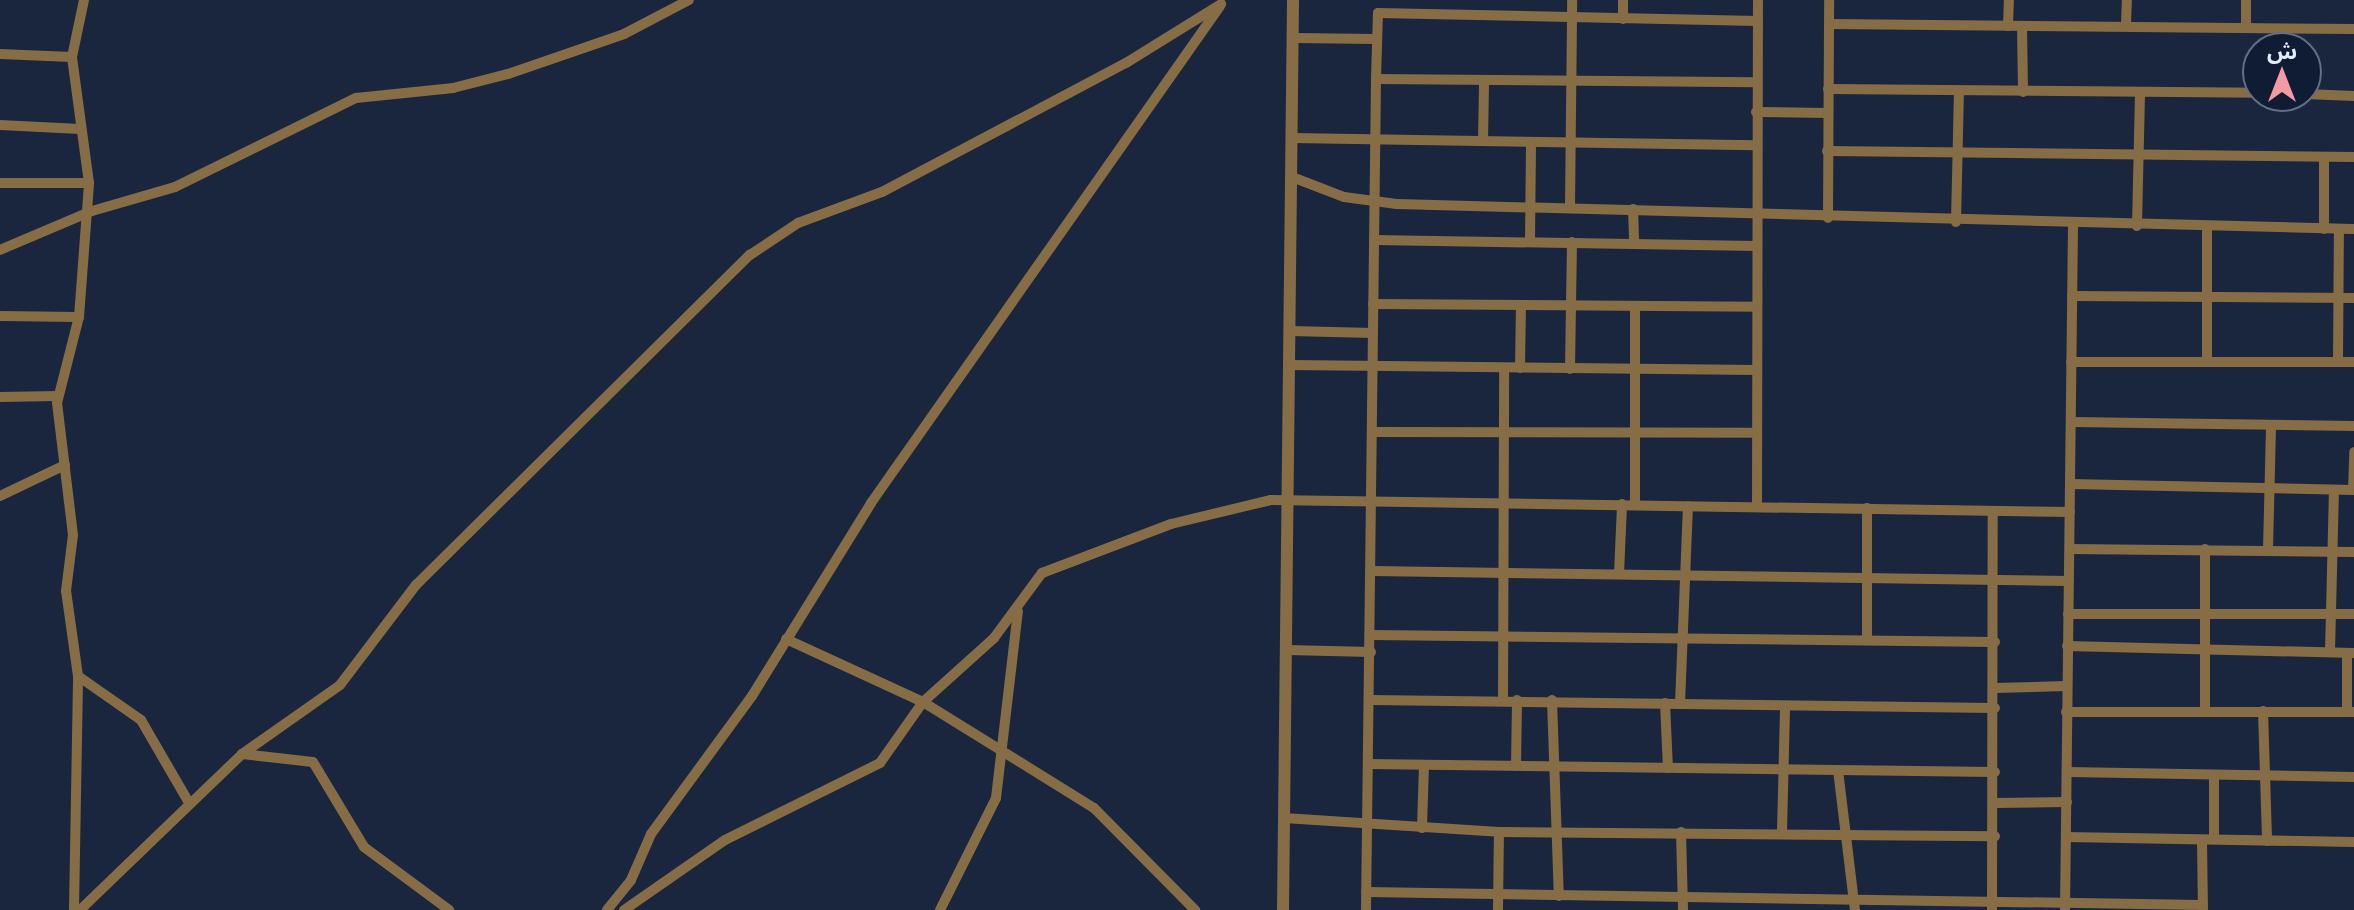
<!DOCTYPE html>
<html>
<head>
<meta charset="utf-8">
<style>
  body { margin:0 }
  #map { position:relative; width:2354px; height:910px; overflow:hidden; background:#19263e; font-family:"Open Sans","Noto Sans Arabic",sans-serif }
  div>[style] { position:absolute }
  .minor>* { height:10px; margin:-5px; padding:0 5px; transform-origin:5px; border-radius:5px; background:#866d46 }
  .tertiary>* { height:12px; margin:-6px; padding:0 6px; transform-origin:6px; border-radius:6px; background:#866d46 }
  span { translate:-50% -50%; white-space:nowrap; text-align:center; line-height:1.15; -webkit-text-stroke:8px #101c34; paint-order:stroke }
  .north { position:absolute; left:2242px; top:32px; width:80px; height:80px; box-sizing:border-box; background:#101c34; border:2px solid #646f84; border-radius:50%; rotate:0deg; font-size:22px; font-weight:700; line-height:32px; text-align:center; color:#e2ebfc }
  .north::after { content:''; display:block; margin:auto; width:28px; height:36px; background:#f49aa2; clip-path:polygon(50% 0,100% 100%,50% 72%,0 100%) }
</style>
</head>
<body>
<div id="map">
  <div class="minor">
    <i style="left:1623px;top:19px;width:19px;rotate:-90deg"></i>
    <i style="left:1830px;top:24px;width:524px;rotate:0.55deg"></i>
    <i style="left:2126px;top:25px;width:25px;rotate:-88deg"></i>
    <i style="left:2008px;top:26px;width:26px;rotate:-88deg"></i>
    <i style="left:2022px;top:26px;width:66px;rotate:89.1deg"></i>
    <i style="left:2246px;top:28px;width:28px;rotate:-90deg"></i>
    <i style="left:1293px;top:38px;width:84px;rotate:0.7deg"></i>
    <i style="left:0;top:54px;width:72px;rotate:2.4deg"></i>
    <i style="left:1376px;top:79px;width:66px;rotate:-88.3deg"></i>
    <i style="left:1378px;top:13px;width:379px;rotate:1.2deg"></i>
    <i style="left:1828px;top:89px;width:430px;rotate:0.5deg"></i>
    <i style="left:2306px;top:94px;width:48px;rotate:2.4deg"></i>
    <i style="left:1756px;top:112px;width:72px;rotate:0.8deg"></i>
    <i style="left:0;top:125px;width:80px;rotate:2.9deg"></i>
    <i style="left:1292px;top:138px;width:464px;rotate:0.9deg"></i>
    <i style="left:1483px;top:141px;width:60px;rotate:-89deg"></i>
    <i style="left:1827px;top:151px;width:527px;rotate:0.65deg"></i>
    <i style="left:2324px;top:157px;width:72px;rotate:90deg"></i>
    <i style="left:1292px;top:177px;width:56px;rotate:21deg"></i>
    <i style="left:1344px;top:197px;width:53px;rotate:7.5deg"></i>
    <i style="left:1397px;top:204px;width:957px;rotate:1.5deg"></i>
    <i style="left:0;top:183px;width:89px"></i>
    <i style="left:1570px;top:208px;width:208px;rotate:-89.4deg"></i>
    <i style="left:1633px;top:209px;width:33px;rotate:88deg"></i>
    <i style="left:1828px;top:218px;width:218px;rotate:-89.7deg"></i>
    <i style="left:1956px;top:222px;width:131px;rotate:-88.7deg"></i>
    <i style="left:2137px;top:226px;width:134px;rotate:-88.7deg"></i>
    <i style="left:1374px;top:240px;width:383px;rotate:0.9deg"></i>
    <i style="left:1530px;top:241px;width:99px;rotate:-89.4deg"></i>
    <i style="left:0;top:250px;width:100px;rotate:-23deg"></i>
    <i style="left:92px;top:211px;width:86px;rotate:-16.1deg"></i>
    <i style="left:175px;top:187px;width:202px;rotate:-26.2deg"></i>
    <i style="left:356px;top:98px;width:98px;rotate:-5.9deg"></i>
    <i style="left:453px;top:88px;width:57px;rotate:-14.3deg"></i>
    <i style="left:508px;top:74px;width:123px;rotate:-19deg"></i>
    <i style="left:624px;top:34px;width:73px;rotate:-27.6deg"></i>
    <i style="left:2072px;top:296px;width:282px;rotate:0.4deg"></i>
    <i style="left:1373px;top:304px;width:384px;rotate:0.4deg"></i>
    <i style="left:0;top:316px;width:79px;rotate:0.7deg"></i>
    <i style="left:1290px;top:331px;width:83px;rotate:1.4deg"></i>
    <i style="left:2207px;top:361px;width:134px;rotate:-90deg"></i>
    <i style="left:2071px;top:362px;width:283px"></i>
    <i style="left:2338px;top:362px;width:133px;rotate:-89.6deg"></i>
    <i style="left:1290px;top:365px;width:466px;rotate:0.6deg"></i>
    <i style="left:1520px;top:368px;width:61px;rotate:-89.1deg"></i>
    <i style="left:1570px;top:369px;width:127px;rotate:-89.1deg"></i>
    <i style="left:0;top:397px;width:58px;rotate:-1deg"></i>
    <i style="left:2071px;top:422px;width:283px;rotate:0.8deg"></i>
    <i style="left:1373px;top:432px;width:384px;rotate:0.1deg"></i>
    <i style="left:2070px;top:484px;width:284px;rotate:1.2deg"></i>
    <i style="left:2353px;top:490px;width:38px;rotate:-88deg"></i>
    <i style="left:0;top:496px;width:72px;rotate:-25.5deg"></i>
    <i style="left:1635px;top:504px;width:196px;rotate:-90deg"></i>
    <i style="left:1757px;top:504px;width:504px;rotate:-89.89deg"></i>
    <i style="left:1867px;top:508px;width:131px;rotate:90deg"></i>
    <i style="left:2070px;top:549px;width:284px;rotate:0.6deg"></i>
    <i style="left:2205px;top:549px;width:161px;rotate:90deg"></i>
    <i style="left:2268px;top:550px;width:125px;rotate:-88.6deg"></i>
    <i style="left:1372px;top:571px;width:697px;rotate:0.82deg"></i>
    <i style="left:1619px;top:574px;width:70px;rotate:-87.5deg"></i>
    <i style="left:2068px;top:614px;width:286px"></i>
    <i style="left:1372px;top:635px;width:623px;rotate:0.64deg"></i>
    <i style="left:786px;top:639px;width:151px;rotate:24.7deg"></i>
    <i style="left:923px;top:702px;width:201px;rotate:31.8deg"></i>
    <i style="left:1094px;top:808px;width:144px;rotate:45.3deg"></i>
    <i style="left:2067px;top:646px;width:287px;rotate:1.4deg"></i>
    <i style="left:1287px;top:650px;width:84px;rotate:1.4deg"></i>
    <i style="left:2330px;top:652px;width:162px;rotate:-88.6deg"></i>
    <i style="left:78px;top:676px;width:77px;rotate:34.9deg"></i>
    <i style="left:141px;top:720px;width:94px;rotate:59.9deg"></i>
    <i style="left:1995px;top:688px;width:71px;rotate:-1.6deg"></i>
    <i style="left:1371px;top:700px;width:624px;rotate:0.73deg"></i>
    <i style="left:1503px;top:700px;width:332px;rotate:-89.8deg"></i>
    <i style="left:1552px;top:700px;width:196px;rotate:88deg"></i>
    <i style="left:1665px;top:703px;width:65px;rotate:87.4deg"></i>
    <i style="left:1680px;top:704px;width:198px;rotate:-87.7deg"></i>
    <i style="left:2263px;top:711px;width:130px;rotate:88.2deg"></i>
    <i style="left:2066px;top:712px;width:288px"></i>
    <i style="left:2347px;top:712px;width:59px;rotate:-90deg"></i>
    <i style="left:242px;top:754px;width:71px;rotate:6.4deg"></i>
    <i style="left:313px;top:762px;width:99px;rotate:59deg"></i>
    <i style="left:364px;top:847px;width:106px;rotate:36.5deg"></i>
    <i style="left:1368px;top:764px;width:627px;rotate:0.73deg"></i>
    <i style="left:1516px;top:766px;width:66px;rotate:-89.1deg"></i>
    <i style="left:1838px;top:770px;width:141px;rotate:83.1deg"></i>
    <i style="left:2067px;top:772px;width:287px;rotate:1deg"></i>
    <i style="left:2214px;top:775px;width:64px;rotate:90deg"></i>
    <i style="left:1995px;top:803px;width:72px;rotate:-0.8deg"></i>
    <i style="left:1284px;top:818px;width:215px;rotate:3.7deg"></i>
    <i style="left:1499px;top:832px;width:496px;rotate:0.5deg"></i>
    <i style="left:1422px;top:828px;width:63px;rotate:-88.2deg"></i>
    <i style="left:1681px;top:832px;width:78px;rotate:88.5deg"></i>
    <i style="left:1782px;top:832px;width:125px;rotate:-88.6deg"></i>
    <i style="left:2066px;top:837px;width:288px;rotate:1deg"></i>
    <i style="left:2202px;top:840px;width:70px;rotate:89.2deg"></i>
    <i style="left:1366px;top:892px;width:837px;rotate:0.89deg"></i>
    <i style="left:74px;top:910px;width:234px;rotate:-89deg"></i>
    <i style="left:78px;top:676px;width:86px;rotate:-98deg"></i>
    <i style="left:66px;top:591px;width:56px;rotate:-82.9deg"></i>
    <i style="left:73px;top:535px;width:133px;rotate:-96.9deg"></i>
    <i style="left:57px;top:403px;width:89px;rotate:-75.7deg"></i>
    <i style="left:79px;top:317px;width:134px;rotate:-85.7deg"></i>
    <i style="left:89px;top:183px;width:127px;rotate:-97.7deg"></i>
    <i style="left:72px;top:57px;width:58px;rotate:-78.1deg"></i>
    <i style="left:80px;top:910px;width:225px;rotate:-43.9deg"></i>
    <i style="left:242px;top:754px;width:120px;rotate:-35.1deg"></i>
    <i style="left:340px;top:685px;width:126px;rotate:-52.8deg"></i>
    <i style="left:416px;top:585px;width:470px;rotate:-44.7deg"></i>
    <i style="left:750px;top:255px;width:58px;rotate:-33.7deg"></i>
    <i style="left:798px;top:223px;width:90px;rotate:-20.3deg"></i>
    <i style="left:882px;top:192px;width:276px;rotate:-27.9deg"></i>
    <i style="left:1126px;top:63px;width:112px;rotate:-31.8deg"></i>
    <i style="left:607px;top:910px;width:38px;rotate:-51deg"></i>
    <i style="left:631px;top:880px;width:50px;rotate:-66.5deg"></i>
    <i style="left:651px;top:834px;width:171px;rotate:-53.8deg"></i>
    <i style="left:752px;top:696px;width:227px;rotate:-58.3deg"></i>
    <i style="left:871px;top:503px;width:607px;rotate:-54.92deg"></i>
    <i style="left:624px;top:910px;width:123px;rotate:-34.7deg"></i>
    <i style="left:725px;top:840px;width:173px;rotate:-26.4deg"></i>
    <i style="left:880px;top:763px;width:75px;rotate:-54.8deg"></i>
    <i style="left:923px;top:702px;width:96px;rotate:-42deg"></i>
    <i style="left:994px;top:638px;width:81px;rotate:-53.6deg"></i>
    <i style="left:1042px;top:573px;width:138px;rotate:-20.8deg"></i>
    <i style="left:1171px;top:524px;width:103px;rotate:-13.5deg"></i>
    <i style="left:1271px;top:500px;width:799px;rotate:0.86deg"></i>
    <i style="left:940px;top:910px;width:125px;rotate:-63.4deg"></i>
    <i style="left:996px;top:798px;width:188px;rotate:-83.3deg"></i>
    <i style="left:1366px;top:910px;width:831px;rotate:-89.31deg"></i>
    <i style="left:1376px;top:79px;width:381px;rotate:0.5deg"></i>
    <i style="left:1498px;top:910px;width:78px;rotate:-89.3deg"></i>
    <i style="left:1992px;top:910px;width:399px;rotate:-89.9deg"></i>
    <i style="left:2065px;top:910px;width:684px;rotate:-89.33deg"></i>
  </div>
  <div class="tertiary">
    <i style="left:1283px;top:910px;width:910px;rotate:-89.37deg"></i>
  </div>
  <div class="north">ش</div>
</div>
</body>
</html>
